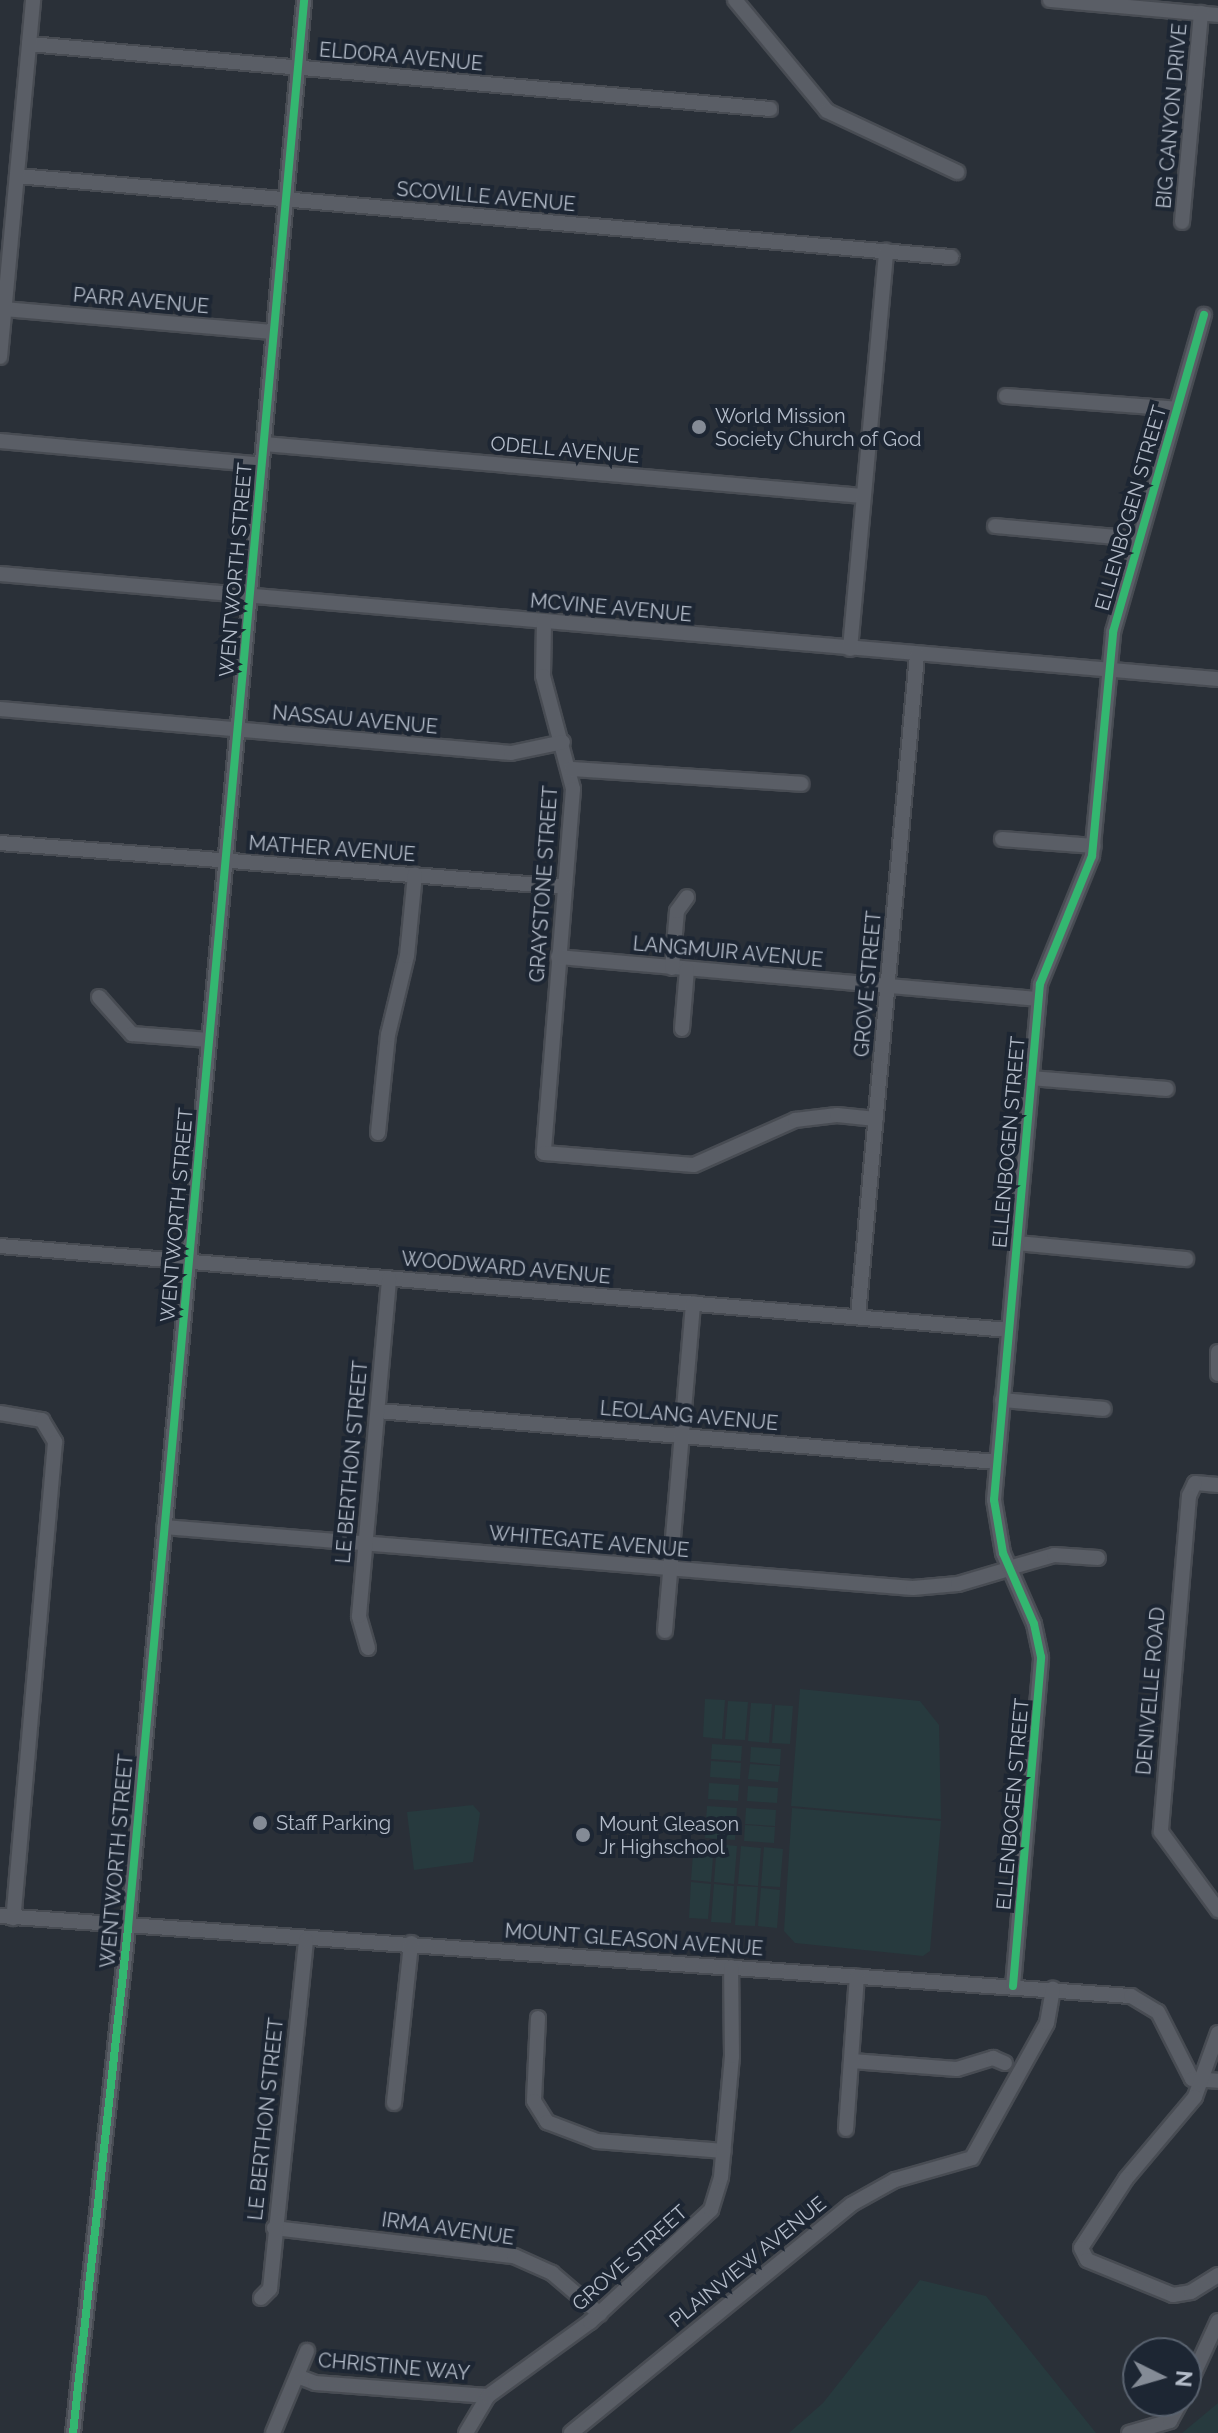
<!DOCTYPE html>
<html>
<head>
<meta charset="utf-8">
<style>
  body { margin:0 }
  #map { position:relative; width:1218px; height:2433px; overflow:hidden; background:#2a3038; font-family:Raleway,sans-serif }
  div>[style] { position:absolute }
  .green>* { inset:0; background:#273a3e }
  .roads { filter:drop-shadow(2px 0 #484c53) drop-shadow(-2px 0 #484c53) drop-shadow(0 2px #484c53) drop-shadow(0 -2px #484c53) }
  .minor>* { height:14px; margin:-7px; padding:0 7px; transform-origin:7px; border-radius:7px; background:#5a5e66 }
  .cycleway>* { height:8px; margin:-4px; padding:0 4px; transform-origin:4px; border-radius:4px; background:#33b770 }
  .dots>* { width:22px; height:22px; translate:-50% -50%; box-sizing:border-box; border:4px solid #1d2633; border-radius:50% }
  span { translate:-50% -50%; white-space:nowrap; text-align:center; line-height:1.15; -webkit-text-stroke:8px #1d2633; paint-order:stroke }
  .street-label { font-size:20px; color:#b4bcc9 }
  .poi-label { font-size:20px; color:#b4bcc9 }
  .left { translate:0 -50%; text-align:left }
  .north { position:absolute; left:1122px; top:2337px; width:80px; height:80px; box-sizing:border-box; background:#1d2633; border:2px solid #59626f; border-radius:50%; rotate:95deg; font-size:22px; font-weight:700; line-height:32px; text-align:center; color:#b4bcc9 }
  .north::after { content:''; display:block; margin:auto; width:28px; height:36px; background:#848b96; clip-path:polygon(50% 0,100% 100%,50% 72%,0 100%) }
</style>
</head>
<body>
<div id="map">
  <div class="green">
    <i style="clip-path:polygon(800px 1689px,920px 1701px,939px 1725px,941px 1819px,791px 1806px)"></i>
    <i style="clip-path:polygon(705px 1699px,725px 1700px,722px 1739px,703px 1737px)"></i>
    <i style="clip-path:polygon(728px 1701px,748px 1702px,745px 1740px,725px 1739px)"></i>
    <i style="clip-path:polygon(751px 1703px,772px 1704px,769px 1743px,748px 1741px)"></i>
    <i style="clip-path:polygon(775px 1705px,793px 1706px,790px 1744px,772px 1743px)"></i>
    <i style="clip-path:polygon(712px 1744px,742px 1746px,741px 1761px,711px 1759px)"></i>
    <i style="clip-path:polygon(751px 1747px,781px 1749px,780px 1765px,750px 1762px)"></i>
    <i style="clip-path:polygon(711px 1761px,741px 1763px,740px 1779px,710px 1777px)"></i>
    <i style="clip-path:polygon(750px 1764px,780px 1766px,778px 1782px,748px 1779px)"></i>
    <i style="clip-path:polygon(709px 1783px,739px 1785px,738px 1801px,708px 1799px)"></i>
    <i style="clip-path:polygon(748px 1786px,778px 1788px,777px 1803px,747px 1801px)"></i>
    <i style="clip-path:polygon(473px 1805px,480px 1813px,473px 1862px,414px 1870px,407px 1812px)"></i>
    <i style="clip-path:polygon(707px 1806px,737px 1808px,736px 1823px,706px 1821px)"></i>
    <i style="clip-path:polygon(746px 1808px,776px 1810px,775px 1826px,745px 1824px)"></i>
    <i style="clip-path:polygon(792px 1808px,941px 1821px,930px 1951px,923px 1956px,795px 1943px,784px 1931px)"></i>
    <i style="clip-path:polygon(706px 1822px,736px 1825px,735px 1840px,705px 1838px)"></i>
    <i style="clip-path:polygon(745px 1825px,775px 1827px,774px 1843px,744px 1841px)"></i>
    <i style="clip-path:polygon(694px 1842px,714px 1844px,711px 1882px,691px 1880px)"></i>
    <i style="clip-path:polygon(717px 1844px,737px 1846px,734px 1884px,714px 1882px)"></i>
    <i style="clip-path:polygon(741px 1846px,761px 1848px,758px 1886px,738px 1884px)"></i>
    <i style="clip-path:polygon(764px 1847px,783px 1849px,780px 1887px,761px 1886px)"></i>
    <i style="clip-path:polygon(691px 1882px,711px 1884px,708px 1919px,689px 1918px)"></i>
    <i style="clip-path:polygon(714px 1884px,734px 1886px,731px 1923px,711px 1922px)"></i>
    <i style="clip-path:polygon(737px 1886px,758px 1887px,755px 1926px,735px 1925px)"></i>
    <i style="clip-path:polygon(761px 1888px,780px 1890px,777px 1928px,758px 1926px)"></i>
    <i style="clip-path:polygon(920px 2280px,986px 2296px,1096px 2433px,789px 2433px,823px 2403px)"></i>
    <i style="clip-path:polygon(1218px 2403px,1218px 2433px,1182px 2433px)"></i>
  </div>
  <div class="roads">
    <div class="minor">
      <i style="left:735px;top:0;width:144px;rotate:50.3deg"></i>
      <i style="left:827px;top:111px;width:144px;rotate:25.1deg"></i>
      <i style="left:1050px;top:0;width:169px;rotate:5.1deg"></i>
      <i style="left:29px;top:44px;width:744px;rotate:5.01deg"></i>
      <i style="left:17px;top:176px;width:938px;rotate:4.96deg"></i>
      <i style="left:1182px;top:222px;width:210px;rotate:-84.8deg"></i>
      <i style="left:4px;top:309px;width:271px;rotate:4.9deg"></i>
      <i style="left:0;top:357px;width:359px;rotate:-84.7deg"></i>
      <i style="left:1006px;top:396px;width:171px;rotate:4.3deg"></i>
      <i style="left:0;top:441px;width:263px;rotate:5.2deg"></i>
      <i style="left:264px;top:444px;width:601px;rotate:4.96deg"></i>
      <i style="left:995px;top:526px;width:145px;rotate:5.2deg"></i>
      <i style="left:0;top:574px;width:1223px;rotate:4.93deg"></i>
      <i style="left:544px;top:623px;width:53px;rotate:91.1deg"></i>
      <i style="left:543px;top:676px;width:117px;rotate:75.1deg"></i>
      <i style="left:573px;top:789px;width:365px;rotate:94.6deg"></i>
      <i style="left:544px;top:1153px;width:150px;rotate:4.6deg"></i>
      <i style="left:694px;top:1165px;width:111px;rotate:-24deg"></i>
      <i style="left:795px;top:1120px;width:42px;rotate:-6.8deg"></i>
      <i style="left:837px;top:1115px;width:39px;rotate:6deg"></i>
      <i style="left:850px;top:649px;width:400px;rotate:-84.8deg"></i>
      <i style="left:0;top:709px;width:513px;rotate:4.92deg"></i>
      <i style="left:511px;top:753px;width:53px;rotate:-11.9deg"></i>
      <i style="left:571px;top:769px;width:231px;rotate:3.7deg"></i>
      <i style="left:1002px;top:839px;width:92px;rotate:4.4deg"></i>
      <i style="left:0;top:843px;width:567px;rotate:4.45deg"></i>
      <i style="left:558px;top:957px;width:482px;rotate:5deg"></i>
      <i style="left:672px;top:968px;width:57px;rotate:-85deg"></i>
      <i style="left:677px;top:911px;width:17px;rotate:-54deg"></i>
      <i style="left:99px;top:997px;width:50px;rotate:48.3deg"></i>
      <i style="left:132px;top:1034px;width:77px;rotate:4.5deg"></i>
      <i style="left:682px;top:1029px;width:60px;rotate:-85.2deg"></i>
      <i style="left:1031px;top:1078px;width:136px;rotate:4.6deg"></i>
      <i style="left:378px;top:1133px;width:99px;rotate:-84.2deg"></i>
      <i style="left:388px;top:1035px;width:81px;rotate:-76.5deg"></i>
      <i style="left:407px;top:956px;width:82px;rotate:-84.4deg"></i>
      <i style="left:1016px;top:1243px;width:171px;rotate:5.4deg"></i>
      <i style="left:0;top:1246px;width:1012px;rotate:4.76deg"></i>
      <i style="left:858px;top:1316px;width:664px;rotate:-84.9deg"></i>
      <i style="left:1218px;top:1352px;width:22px;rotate:90deg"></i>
      <i style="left:1002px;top:1400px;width:102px;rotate:5deg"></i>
      <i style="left:378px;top:1411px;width:621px;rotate:4.71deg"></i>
      <i style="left:0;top:1413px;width:43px;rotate:9.5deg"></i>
      <i style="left:42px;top:1420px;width:26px;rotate:59deg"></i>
      <i style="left:55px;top:1442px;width:478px;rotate:95deg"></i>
      <i style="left:1218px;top:1485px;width:23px;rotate:-175deg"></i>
      <i style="left:1195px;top:1483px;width:14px;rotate:115deg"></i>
      <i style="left:1189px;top:1496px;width:337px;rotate:94.8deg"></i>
      <i style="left:1161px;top:1832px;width:97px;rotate:53.8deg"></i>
      <i style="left:164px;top:1527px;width:751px;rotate:4.66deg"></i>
      <i style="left:913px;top:1588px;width:45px;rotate:-5.1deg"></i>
      <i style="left:958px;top:1584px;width:53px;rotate:-16.4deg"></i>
      <i style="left:1009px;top:1568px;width:47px;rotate:-16.1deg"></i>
      <i style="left:1054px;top:1555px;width:44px;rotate:3.9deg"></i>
      <i style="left:665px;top:1631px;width:329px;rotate:-85.1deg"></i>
      <i style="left:368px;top:1648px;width:33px;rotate:-106deg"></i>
      <i style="left:359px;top:1616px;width:339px;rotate:-84.9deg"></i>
      <i style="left:0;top:1916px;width:1134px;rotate:4.05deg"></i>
      <i style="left:1131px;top:1996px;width:31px;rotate:31deg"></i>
      <i style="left:1158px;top:2012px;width:75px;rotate:63.1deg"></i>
      <i style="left:1192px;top:2079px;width:26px;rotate:4deg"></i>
      <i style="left:1013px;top:1986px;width:330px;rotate:-85.1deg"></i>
      <i style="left:1041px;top:1657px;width:34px;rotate:-102deg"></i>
      <i style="left:1034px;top:1624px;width:77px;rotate:-113.6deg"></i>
      <i style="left:1003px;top:1553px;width:54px;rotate:-99.6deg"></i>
      <i style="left:994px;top:1500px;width:518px;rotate:-84.91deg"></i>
      <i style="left:1040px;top:984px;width:138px;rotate:-67.9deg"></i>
      <i style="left:1092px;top:856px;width:225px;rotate:-84.6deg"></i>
      <i style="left:1113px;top:632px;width:330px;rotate:-74deg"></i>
      <i style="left:538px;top:2018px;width:83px;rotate:92.8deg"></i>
      <i style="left:534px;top:2101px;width:25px;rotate:58deg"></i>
      <i style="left:547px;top:2122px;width:53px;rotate:20.8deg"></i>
      <i style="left:597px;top:2141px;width:127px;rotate:4.5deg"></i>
      <i style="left:1218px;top:2033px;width:68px;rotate:109.8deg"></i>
      <i style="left:1195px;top:2097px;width:107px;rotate:130.1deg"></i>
      <i style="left:1126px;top:2179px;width:82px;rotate:123.1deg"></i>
      <i style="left:1081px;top:2248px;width:13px;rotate:63deg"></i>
      <i style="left:1087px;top:2260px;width:93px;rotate:22.1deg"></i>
      <i style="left:1173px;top:2295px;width:18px;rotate:-9deg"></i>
      <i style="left:1191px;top:2292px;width:32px;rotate:-32deg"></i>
      <i style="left:852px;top:2061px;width:105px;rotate:4.4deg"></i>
      <i style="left:957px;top:2069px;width:38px;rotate:-17deg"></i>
      <i style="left:993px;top:2058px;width:13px;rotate:23deg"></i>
      <i style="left:394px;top:2103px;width:161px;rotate:-83.9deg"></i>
      <i style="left:846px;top:2129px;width:153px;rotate:-85.9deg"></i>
      <i style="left:274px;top:2228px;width:242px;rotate:6.7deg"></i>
      <i style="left:514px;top:2256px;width:42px;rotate:24.1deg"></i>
      <i style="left:552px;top:2273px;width:63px;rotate:40.5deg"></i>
      <i style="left:261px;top:2298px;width:13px;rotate:-45deg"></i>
      <i style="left:270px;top:2289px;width:351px;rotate:-84.1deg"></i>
      <i style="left:297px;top:2376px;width:19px;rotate:21deg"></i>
      <i style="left:315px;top:2383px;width:173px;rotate:4.3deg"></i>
      <i style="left:1186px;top:2391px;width:77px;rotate:-65.4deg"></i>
      <i style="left:73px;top:2433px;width:508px;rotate:-83.78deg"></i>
      <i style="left:128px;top:1928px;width:1936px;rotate:-84.78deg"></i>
      <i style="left:273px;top:2433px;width:89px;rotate:-67.5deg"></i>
      <i style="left:466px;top:2433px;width:43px;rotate:-59.3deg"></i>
      <i style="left:488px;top:2396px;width:126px;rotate:-36deg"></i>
      <i style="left:590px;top:2322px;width:165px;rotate:-42.8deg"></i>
      <i style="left:711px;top:2210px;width:34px;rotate:-73deg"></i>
      <i style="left:721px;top:2177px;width:121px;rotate:-84.8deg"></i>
      <i style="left:732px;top:2056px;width:89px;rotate:-90.6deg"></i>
      <i style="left:571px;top:2433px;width:362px;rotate:-39.2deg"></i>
      <i style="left:852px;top:2204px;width:49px;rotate:-29.2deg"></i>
      <i style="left:895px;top:2180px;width:80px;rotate:-15.9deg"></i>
      <i style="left:972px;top:2158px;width:154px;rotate:-60.9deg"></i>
      <i style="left:1047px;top:2023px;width:35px;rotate:-80deg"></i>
      <i style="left:1129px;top:2433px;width:43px;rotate:-16.3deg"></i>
      <i style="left:1170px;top:2421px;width:23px;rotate:-61deg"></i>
    </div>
  </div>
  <div class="cycleway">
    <i style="left:1013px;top:1986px;width:330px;rotate:-85.1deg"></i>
    <i style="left:1041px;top:1657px;width:34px;rotate:-102deg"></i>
    <i style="left:1034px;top:1624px;width:77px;rotate:-113.6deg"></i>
    <i style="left:1003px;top:1553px;width:54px;rotate:-99.6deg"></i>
    <i style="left:994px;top:1500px;width:518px;rotate:-84.91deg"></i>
    <i style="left:1040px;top:984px;width:138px;rotate:-67.9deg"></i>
    <i style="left:1092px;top:856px;width:225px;rotate:-84.6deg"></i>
    <i style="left:1113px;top:632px;width:330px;rotate:-74deg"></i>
    <i style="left:73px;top:2433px;width:508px;rotate:-83.78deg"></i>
    <i style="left:128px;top:1928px;width:1936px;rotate:-84.78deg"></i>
  </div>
  <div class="dots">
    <i style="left:699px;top:427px;background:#848b96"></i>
    <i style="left:260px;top:1823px;background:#848b96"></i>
    <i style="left:583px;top:1835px;background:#848b96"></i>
  </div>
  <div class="street-label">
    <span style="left:401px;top:57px;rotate:5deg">ELDORA AVENUE</span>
    <span style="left:1172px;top:116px;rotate:-85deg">BIG CANYON DRIVE</span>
    <span style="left:486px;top:197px;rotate:5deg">SCOVILLE AVENUE</span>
    <span style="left:141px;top:301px;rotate:5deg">PARR AVENUE</span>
    <span style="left:565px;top:450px;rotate:5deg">ODELL AVENUE</span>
    <span style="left:1131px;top:508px;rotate:-74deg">ELLENBOGEN STREET</span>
    <span style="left:236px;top:570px;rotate:-85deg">WENTWORTH STREET</span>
    <span style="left:611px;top:608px;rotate:5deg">MCVINE AVENUE</span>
    <span style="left:355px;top:720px;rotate:5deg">NASSAU AVENUE</span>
    <span style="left:332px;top:849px;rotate:4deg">MATHER AVENUE</span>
    <span style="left:544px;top:884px;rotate:-86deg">GRAYSTONE STREET</span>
    <span style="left:728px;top:952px;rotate:5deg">LANGMUIR AVENUE</span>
    <span style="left:868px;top:984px;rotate:-85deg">GROVE STREET</span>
    <span style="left:1009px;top:1142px;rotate:-85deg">ELLENBOGEN STREET</span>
    <span style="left:177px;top:1215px;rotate:-85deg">WENTWORTH STREET</span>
    <span style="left:506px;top:1268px;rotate:5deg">WOODWARD AVENUE</span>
    <span style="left:689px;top:1416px;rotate:5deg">LEOLANG AVENUE</span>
    <span style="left:352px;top:1462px;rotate:-85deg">LE BERTHON STREET</span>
    <span style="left:589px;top:1542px;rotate:5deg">WHITEGATE AVENUE</span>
    <span style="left:1151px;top:1691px;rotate:-85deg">DENIVELLE ROAD</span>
    <span style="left:1013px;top:1804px;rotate:-85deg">ELLENBOGEN STREET</span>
    <span style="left:117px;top:1861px;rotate:-85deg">WENTWORTH STREET</span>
    <span style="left:634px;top:1940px;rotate:4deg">MOUNT GLEASON AVENUE</span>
    <span style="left:266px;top:2119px;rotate:-84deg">LE BERTHON STREET</span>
    <span style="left:448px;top:2229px;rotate:8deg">IRMA AVENUE</span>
    <span style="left:630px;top:2258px;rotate:-42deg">GROVE STREET</span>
    <span style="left:748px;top:2262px;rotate:-39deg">PLAINVIEW AVENUE</span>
    <span style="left:394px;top:2367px;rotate:5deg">CHRISTINE WAY</span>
  </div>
  <div class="poi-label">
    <span class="left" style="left:715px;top:428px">World Mission<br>Society Church of God</span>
    <span class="left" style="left:276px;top:1823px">Staff Parking</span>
    <span class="left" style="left:599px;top:1836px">Mount Gleason<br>Jr Highschool</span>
  </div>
  <div class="north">N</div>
</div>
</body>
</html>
